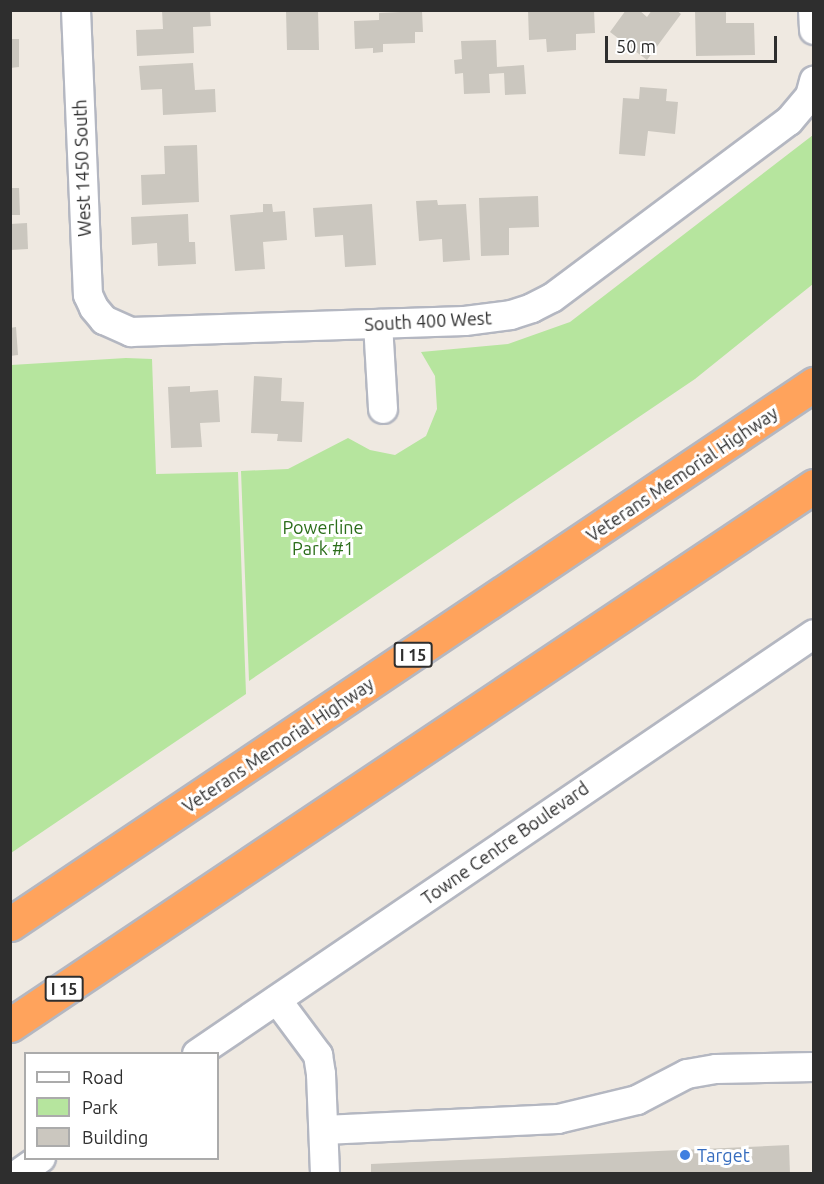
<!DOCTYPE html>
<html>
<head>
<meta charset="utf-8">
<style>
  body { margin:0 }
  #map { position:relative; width:824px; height:1184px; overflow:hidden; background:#efe9e1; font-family:Ubuntu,sans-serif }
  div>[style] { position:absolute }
  .green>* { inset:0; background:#b6e59e }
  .building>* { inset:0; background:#cbc7bf }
  .roads { filter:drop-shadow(2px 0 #b4b7c1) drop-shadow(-2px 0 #b4b7c1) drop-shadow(0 2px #b4b7c1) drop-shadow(0 -2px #b4b7c1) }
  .minor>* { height:28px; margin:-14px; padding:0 14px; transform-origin:14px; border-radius:14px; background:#fff }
  .highway>* { height:33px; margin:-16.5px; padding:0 16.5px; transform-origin:16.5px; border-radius:16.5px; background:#ffa35c }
  .dots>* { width:16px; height:16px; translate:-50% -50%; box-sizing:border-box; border:3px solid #fff; border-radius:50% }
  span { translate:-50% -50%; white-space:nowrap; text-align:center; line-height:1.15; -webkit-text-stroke:6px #fff; paint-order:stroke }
  .shield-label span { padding:2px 4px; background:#fff; border:2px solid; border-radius:4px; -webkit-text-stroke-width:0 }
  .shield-label { font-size:16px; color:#2e2e2e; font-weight:700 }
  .street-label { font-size:18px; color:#2e2e2e }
  .park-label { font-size:18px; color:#2c6e1b }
  .shop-label { font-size:18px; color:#366cbe }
  .left { translate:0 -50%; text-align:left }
  .frame { position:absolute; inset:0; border:12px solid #2e2e2e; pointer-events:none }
  .legend { position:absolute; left:24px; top:1052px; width:195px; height:108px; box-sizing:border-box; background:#fff; border:2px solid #ababab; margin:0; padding:8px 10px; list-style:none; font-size:18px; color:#2e2e2e }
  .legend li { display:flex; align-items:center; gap:12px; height:30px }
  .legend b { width:30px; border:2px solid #ababab }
  .scale { position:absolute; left:605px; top:36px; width:172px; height:27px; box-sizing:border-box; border:3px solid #2e2e2e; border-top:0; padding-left:8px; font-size:18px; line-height:21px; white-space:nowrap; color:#2e2e2e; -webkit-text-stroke:4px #fff; paint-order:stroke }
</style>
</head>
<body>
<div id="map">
  <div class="green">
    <i style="clip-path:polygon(813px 135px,813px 284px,695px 379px,249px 681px,241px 471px,288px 469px,348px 438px,370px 450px,395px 455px,426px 436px,437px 409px,435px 376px,421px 352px,508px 344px,570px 322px)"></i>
    <i style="clip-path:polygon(126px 358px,152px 359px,156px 474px,238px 472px,246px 694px,11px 853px,11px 365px)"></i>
  </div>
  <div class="building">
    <i style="clip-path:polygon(162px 10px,210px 10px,211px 26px,193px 27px,194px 53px,137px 56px,136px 30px,163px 29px)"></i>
    <i style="clip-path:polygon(286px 10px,318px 10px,319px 50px,287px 50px)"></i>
    <i style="clip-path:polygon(528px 10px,594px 10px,595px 33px,576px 34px,576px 50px,547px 52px,546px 39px,529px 40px)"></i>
    <i style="clip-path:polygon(626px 10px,639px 10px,647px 17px,652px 10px,676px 10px,681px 14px,647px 60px,610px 32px)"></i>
    <i style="clip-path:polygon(695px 10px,726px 10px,726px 23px,754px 23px,755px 55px,696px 56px)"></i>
    <i style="clip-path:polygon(422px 11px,423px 32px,415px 32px,415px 43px,383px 44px,383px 52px,373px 53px,373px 48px,355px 49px,354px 21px,379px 20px,379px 13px)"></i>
    <i style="clip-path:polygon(10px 39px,19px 39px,19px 67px,10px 68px)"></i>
    <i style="clip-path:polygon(496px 40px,497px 67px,524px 65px,526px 94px,505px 95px,504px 73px,489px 74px,490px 93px,464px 94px,463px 73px,455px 74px,454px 60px,462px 59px,461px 41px)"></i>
    <i style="clip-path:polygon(193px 63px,195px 90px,215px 89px,216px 112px,163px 115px,162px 89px,141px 90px,139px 66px)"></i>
    <i style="clip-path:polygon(640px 87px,667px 89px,666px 101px,678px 102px,675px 134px,648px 131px,645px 156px,619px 154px,623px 98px,639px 99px)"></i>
    <i style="clip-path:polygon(197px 145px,199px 202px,142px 205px,141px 175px,165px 174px,164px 146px)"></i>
    <i style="clip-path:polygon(10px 188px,19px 188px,20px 215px,10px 215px)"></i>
    <i style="clip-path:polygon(538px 196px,539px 227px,509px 228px,509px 255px,481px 256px,479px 198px)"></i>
    <i style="clip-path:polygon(437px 200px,438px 205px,466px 204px,470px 260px,443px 262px,442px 239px,419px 241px,416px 201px)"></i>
    <i style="clip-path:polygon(263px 204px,272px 204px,273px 212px,285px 211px,287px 240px,263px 242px,265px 269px,235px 271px,230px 215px,263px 212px)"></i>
    <i style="clip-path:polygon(372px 204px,376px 265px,345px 267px,343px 235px,315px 237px,313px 208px)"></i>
    <i style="clip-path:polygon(188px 214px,189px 242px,195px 242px,196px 264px,158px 266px,157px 243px,132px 245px,131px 217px)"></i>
    <i style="clip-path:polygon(27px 223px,28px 249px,10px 250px,10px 224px)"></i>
    <i style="clip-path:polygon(16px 327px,18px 355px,10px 356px,10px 328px)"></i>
    <i style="clip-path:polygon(254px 376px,282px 378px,281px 401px,304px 402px,302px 442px,277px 441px,278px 434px,251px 433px)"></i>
    <i style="clip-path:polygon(190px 386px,190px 392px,218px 390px,220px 422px,200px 423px,202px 447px,171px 448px,168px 387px)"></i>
    <i style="clip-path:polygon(789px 1145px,790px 1174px,371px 1174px,371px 1164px)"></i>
  </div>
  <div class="roads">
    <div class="minor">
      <i style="left:76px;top:10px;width:285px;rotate:87.6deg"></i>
      <i style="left:88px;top:295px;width:14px;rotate:65deg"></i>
      <i style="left:94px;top:308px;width:16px;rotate:50deg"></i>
      <i style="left:104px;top:320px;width:30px;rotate:24deg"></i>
      <i style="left:131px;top:332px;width:334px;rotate:-1.9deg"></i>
      <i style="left:465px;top:321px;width:46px;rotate:-7.4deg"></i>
      <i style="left:511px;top:315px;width:22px;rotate:-18deg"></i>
      <i style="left:532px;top:308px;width:22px;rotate:-27deg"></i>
      <i style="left:552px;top:298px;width:296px;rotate:-36.8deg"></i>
      <i style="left:789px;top:121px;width:33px;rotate:-50deg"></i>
      <i style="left:810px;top:96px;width:16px;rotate:-75deg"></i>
      <i style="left:813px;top:10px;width:20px;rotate:87deg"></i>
      <i style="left:378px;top:324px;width:85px;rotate:86.6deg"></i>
      <i style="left:277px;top:1000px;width:69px;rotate:53.3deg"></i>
      <i style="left:318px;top:1055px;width:19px;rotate:81deg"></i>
      <i style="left:321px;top:1074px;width:100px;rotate:87.7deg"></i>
      <i style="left:197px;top:1054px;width:746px;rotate:-34.24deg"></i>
      <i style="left:324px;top:1130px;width:234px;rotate:-2.7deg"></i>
      <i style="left:558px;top:1119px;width:81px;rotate:-13.5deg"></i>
      <i style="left:637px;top:1100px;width:56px;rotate:-27.5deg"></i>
      <i style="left:687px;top:1074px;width:29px;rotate:-10deg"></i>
      <i style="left:716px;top:1069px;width:98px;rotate:-1.2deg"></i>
      <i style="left:18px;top:1174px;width:28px;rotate:-35deg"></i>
    </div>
    <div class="highway">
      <i style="left:10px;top:924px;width:969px;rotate:-33.89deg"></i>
      <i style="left:10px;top:1025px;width:968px;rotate:-33.84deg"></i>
    </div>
  </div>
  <div class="dots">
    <i style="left:685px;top:1155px;background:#3f7fe0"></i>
  </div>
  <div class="shield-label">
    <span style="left:413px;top:655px">I 15</span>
    <span style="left:64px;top:989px">I 15</span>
  </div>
  <div class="street-label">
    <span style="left:82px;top:168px;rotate:-92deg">West 1450 South</span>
    <span style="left:428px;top:321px;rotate:-3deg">South 400 West</span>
    <span style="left:682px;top:474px;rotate:-34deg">Veterans Memorial Highway</span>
    <span style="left:278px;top:745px;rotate:-34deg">Veterans Memorial Highway</span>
    <span style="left:505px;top:843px;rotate:-35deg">Towne Centre Boulevard</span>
  </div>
  <div class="park-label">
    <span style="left:323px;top:538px">Powerline<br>Park #1</span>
  </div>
  <div class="shop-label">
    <span class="left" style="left:697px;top:1155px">Target</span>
  </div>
  <div class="frame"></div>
  <ul class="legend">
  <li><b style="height:8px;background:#fff"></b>Road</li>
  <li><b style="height:16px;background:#b6e59e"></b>Park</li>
  <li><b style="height:16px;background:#cbc7bf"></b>Building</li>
  </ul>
  <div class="scale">50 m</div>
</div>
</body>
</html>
